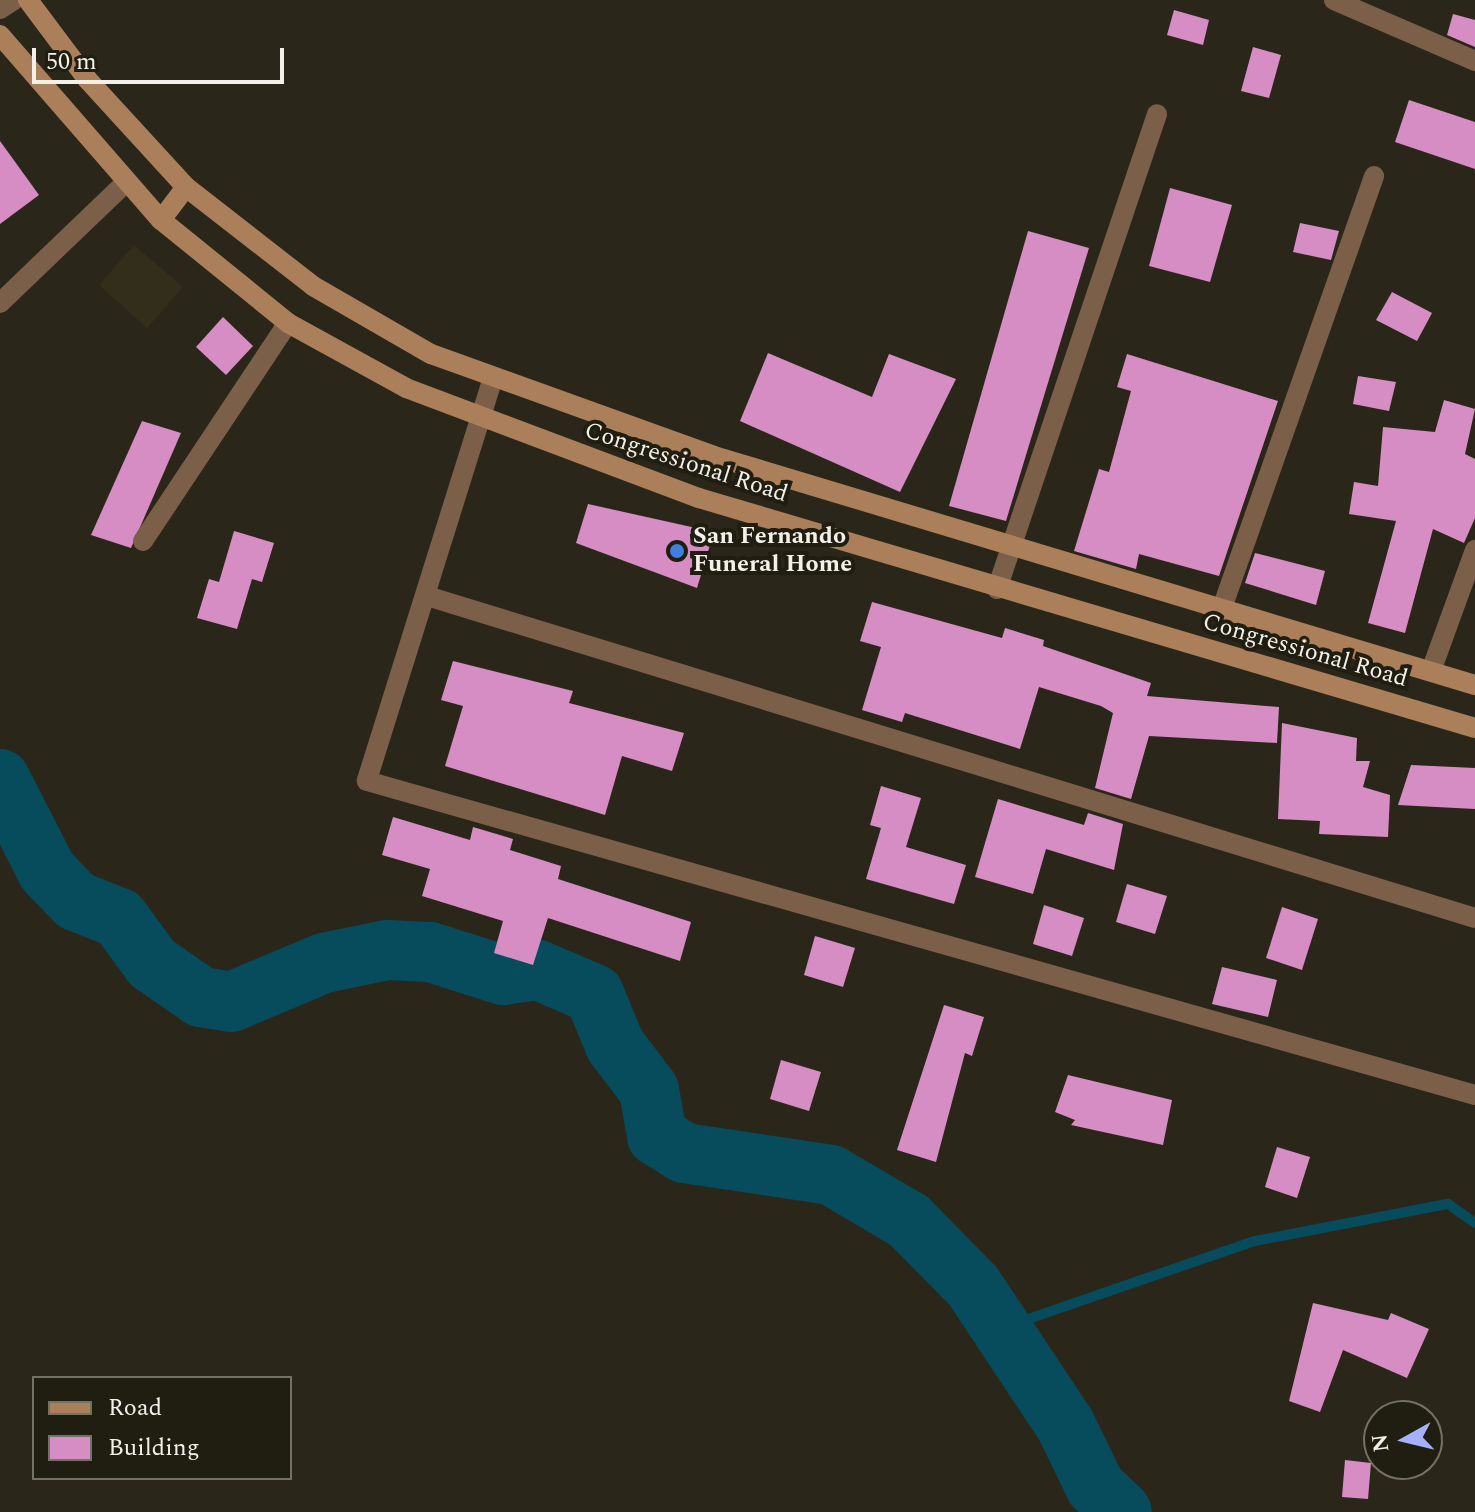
<!DOCTYPE html>
<html>
<head>
<meta charset="utf-8">
<style>
  body { margin:0 }
  #map { position:relative; width:1475px; height:1512px; overflow:hidden; background:#2a271a; font-family:Spectral,serif }
  div>[style] { position:absolute }
  .built>* { inset:0; background:#332e1b }
  .stream>* { height:10px; margin:-5px; padding:0 5px; transform-origin:5px; border-radius:5px; background:#074c5c }
  .river>* { height:60px; margin:-30px; padding:0 30px; transform-origin:30px; border-radius:30px; background:#074c5c }
  .building>* { inset:0; background:#d68dc3 }
  .street>* { height:20px; margin:-10px; padding:0 10px; transform-origin:10px; border-radius:10px; background:#7b5f48 }
  .secondary>* { height:20px; margin:-10px; padding:0 10px; transform-origin:10px; border-radius:10px; background:#ab7f59 }
  .dots>* { width:22px; height:22px; translate:-50% -50%; box-sizing:border-box; border:4px solid #201d11; border-radius:50% }
  span { translate:-50% -50%; white-space:nowrap; text-align:center; line-height:1.15; -webkit-text-stroke:8px #201d11; paint-order:stroke }
  .street-label { font-size:24px; color:#f2f0e8 }
  .poi-label { font-size:24px; color:#f2f0e8; font-weight:700 }
  .left { translate:0 -50%; text-align:left }
  .legend { position:absolute; left:32px; top:1376px; width:260px; height:104px; box-sizing:border-box; background:#201d11; border:2px solid #747167; margin:0; padding:10px 14px; list-style:none; font-size:24px; color:#f2f0e8 }
  .legend li { display:flex; align-items:center; gap:16px; height:40px }
  .legend b { width:40px; border:2px solid #747167 }
  .north { position:absolute; left:1363px; top:1400px; width:80px; height:80px; box-sizing:border-box; background:#201d11; border:2px solid #747167; border-radius:50%; rotate:262deg; font-size:22px; font-weight:700; line-height:32px; text-align:center; color:#f2f0e8 }
  .north::after { content:''; display:block; margin:auto; width:28px; height:36px; background:#a6b1fc; clip-path:polygon(50% 0,100% 100%,50% 72%,0 100%) }
  .scale { position:absolute; left:32px; top:48px; width:252px; height:36px; box-sizing:border-box; border:4px solid #f2f0e8; border-top:0; padding-left:10px; font-size:24px; line-height:28px; white-space:nowrap; color:#f2f0e8; -webkit-text-stroke:6px #201d11; paint-order:stroke }
</style>
</head>
<body>
<div id="map">
  <div class="built">
    <i style="clip-path:polygon(134px 245px,183px 287px,147px 328px,99px 285px)"></i>
  </div>
  <div class="stream">
    <i style="left:1002px;top:1328px;width:268px;rotate:-19deg"></i>
    <i style="left:1255px;top:1241px;width:197px;rotate:-10.9deg"></i>
    <i style="left:1448px;top:1204px;width:33px;rotate:35deg"></i>
  </div>
  <div class="river">
    <i style="left:0;top:779px;width:103px;rotate:62.9deg"></i>
    <i style="left:47px;top:871px;width:42px;rotate:46deg"></i>
    <i style="left:76px;top:901px;width:46px;rotate:21.6deg"></i>
    <i style="left:119px;top:918px;width:56px;rotate:53.7deg"></i>
    <i style="left:152px;top:963px;width:60px;rotate:34.8deg"></i>
    <i style="left:201px;top:997px;width:30px;rotate:9deg"></i>
    <i style="left:231px;top:1002px;width:101px;rotate:-22.8deg"></i>
    <i style="left:324px;top:963px;width:64px;rotate:-11.7deg"></i>
    <i style="left:387px;top:950px;width:43px;rotate:2.7deg"></i>
    <i style="left:430px;top:952px;width:77px;rotate:17.5deg"></i>
    <i style="left:503px;top:975px;width:35px;rotate:-8deg"></i>
    <i style="left:538px;top:970px;width:61px;rotate:23.2deg"></i>
    <i style="left:594px;top:994px;width:55px;rotate:67.6deg"></i>
    <i style="left:615px;top:1045px;width:56px;rotate:52.9deg"></i>
    <i style="left:649px;top:1090px;width:47px;rotate:80.1deg"></i>
    <i style="left:657px;top:1136px;width:32px;rotate:32deg"></i>
    <i style="left:684px;top:1153px;width:149px;rotate:8.5deg"></i>
    <i style="left:831px;top:1175px;width:91px;rotate:30.5deg"></i>
    <i style="left:909px;top:1221px;width:91px;rotate:45.4deg"></i>
    <i style="left:973px;top:1286px;width:168px;rotate:56.4deg"></i>
    <i style="left:1066px;top:1426px;width:67px;rotate:64.2deg"></i>
    <i style="left:1095px;top:1486px;width:37px;rotate:44deg"></i>
  </div>
  <div class="building">
    <i style="clip-path:polygon(1174px 10px,1209px 20px,1203px 45px,1167px 35px)"></i>
    <i style="clip-path:polygon(1453px 14px,1475px 20px,1475px 47px,1447px 35px)"></i>
    <i style="clip-path:polygon(1253px 47px,1281px 55px,1269px 98px,1241px 91px)"></i>
    <i style="clip-path:polygon(1409px 100px,1475px 122px,1475px 169px,1395px 142px)"></i>
    <i style="clip-path:polygon(0 141px,39px 195px,0 224px)"></i>
    <i style="clip-path:polygon(1170px 188px,1232px 205px,1210px 282px,1149px 266px)"></i>
    <i style="clip-path:polygon(1300px 223px,1339px 231px,1331px 260px,1293px 252px)"></i>
    <i style="clip-path:polygon(1028px 231px,1089px 248px,1006px 521px,949px 506px)"></i>
    <i style="clip-path:polygon(1392px 292px,1432px 313px,1417px 341px,1376px 320px)"></i>
    <i style="clip-path:polygon(223px 317px,253px 346px,226px 375px,196px 347px)"></i>
    <i style="clip-path:polygon(768px 353px,872px 397px,889px 354px,956px 379px,900px 492px,740px 421px)"></i>
    <i style="clip-path:polygon(1127px 354px,1278px 401px,1219px 576px,1139px 554px,1136px 569px,1074px 551px,1099px 469px,1109px 472px,1131px 391px,1117px 387px)"></i>
    <i style="clip-path:polygon(1358px 376px,1396px 382px,1389px 411px,1353px 404px)"></i>
    <i style="clip-path:polygon(1444px 400px,1475px 409px,1465px 454px,1475px 459px,1475px 518px,1464px 543px,1433px 529px,1405px 633px,1368px 623px,1396px 521px,1349px 514px,1354px 482px,1378px 486px,1383px 427px,1435px 432px)"></i>
    <i style="clip-path:polygon(142px 421px,181px 433px,131px 548px,91px 535px)"></i>
    <i style="clip-path:polygon(588px 504px,714px 532px,697px 588px,576px 543px)"></i>
    <i style="clip-path:polygon(234px 531px,274px 543px,262px 582px,252px 579px,237px 629px,197px 618px,209px 579px,219px 582px)"></i>
    <i style="clip-path:polygon(1255px 553px,1325px 571px,1316px 605px,1245px 583px)"></i>
    <i style="clip-path:polygon(872px 602px,1002px 638px,1005px 628px,1044px 640px,1043px 646px,1151px 683px,1147px 696px,1279px 707px,1277px 743px,1149px 736px,1131px 799px,1095px 788px,1113px 713px,1101px 706px,1039px 687px,1020px 749px,905px 713px,902px 722px,862px 710px,881px 647px,860px 641px)"></i>
    <i style="clip-path:polygon(453px 661px,573px 691px,569px 703px,684px 733px,672px 771px,622px 756px,605px 815px,445px 766px,463px 706px,441px 700px)"></i>
    <i style="clip-path:polygon(1282px 723px,1357px 738px,1356px 761px,1370px 761px,1363px 787px,1390px 795px,1388px 837px,1319px 834px,1320px 821px,1278px 819px)"></i>
    <i style="clip-path:polygon(1411px 765px,1475px 768px,1475px 809px,1398px 805px)"></i>
    <i style="clip-path:polygon(881px 786px,921px 798px,906px 847px,966px 865px,954px 904px,866px 879px,881px 828px,870px 825px)"></i>
    <i style="clip-path:polygon(998px 799px,1084px 825px,1088px 813px,1123px 824px,1114px 870px,1046px 849px,1033px 894px,975px 877px)"></i>
    <i style="clip-path:polygon(393px 817px,470px 840px,473px 827px,513px 839px,510px 850px,561px 866px,558px 879px,691px 922px,680px 961px,548px 918px,533px 965px,494px 953px,503px 921px,422px 896px,430px 869px,382px 855px)"></i>
    <i style="clip-path:polygon(1127px 884px,1167px 896px,1155px 934px,1116px 922px)"></i>
    <i style="clip-path:polygon(1044px 905px,1084px 918px,1072px 956px,1033px 944px)"></i>
    <i style="clip-path:polygon(1282px 907px,1318px 919px,1302px 970px,1266px 958px)"></i>
    <i style="clip-path:polygon(815px 936px,855px 948px,843px 987px,804px 975px)"></i>
    <i style="clip-path:polygon(1222px 967px,1277px 980px,1268px 1017px,1212px 1004px)"></i>
    <i style="clip-path:polygon(944px 1005px,984px 1017px,972px 1056px,965px 1053px,936px 1162px,897px 1150px)"></i>
    <i style="clip-path:polygon(781px 1060px,821px 1072px,809px 1111px,770px 1099px)"></i>
    <i style="clip-path:polygon(1068px 1075px,1172px 1100px,1163px 1145px,1071px 1125px,1075px 1120px,1055px 1112px)"></i>
    <i style="clip-path:polygon(1277px 1147px,1310px 1157px,1297px 1198px,1265px 1187px)"></i>
    <i style="clip-path:polygon(1313px 1303px,1388px 1320px,1391px 1313px,1429px 1329px,1407px 1378px,1343px 1350px,1320px 1412px,1289px 1401px)"></i>
    <i style="clip-path:polygon(1345px 1460px,1371px 1463px,1368px 1499px,1342px 1497px)"></i>
  </div>
  <div class="street">
    <i style="left:1334px;top:0;width:154px;rotate:23.4deg"></i>
    <i style="left:0;top:9px;width:17px;rotate:-33deg"></i>
    <i style="left:0;top:303px;width:172px;rotate:-43.8deg"></i>
    <i style="left:492px;top:381px;width:419px;rotate:107.4deg"></i>
    <i style="left:367px;top:781px;width:1152px;rotate:15.82deg"></i>
    <i style="left:143px;top:541px;width:262px;rotate:-56.4deg"></i>
    <i style="left:997px;top:589px;width:501px;rotate:-71.38deg"></i>
    <i style="left:427px;top:596px;width:1096px;rotate:17.08deg"></i>
    <i style="left:1222px;top:608px;width:458px;rotate:-70.6deg"></i>
    <i style="left:1431px;top:671px;width:129px;rotate:-70deg"></i>
  </div>
  <div class="secondary">
    <i style="left:28px;top:0;width:99px;rotate:53.2deg"></i>
    <i style="left:87px;top:79px;width:147px;rotate:47.5deg"></i>
    <i style="left:186px;top:187px;width:161px;rotate:37.9deg"></i>
    <i style="left:313px;top:286px;width:136px;rotate:30deg"></i>
    <i style="left:431px;top:354px;width:301px;rotate:19.8deg"></i>
    <i style="left:714px;top:456px;width:795px;rotate:16.75deg"></i>
    <i style="left:0;top:35px;width:245px;rotate:49deg"></i>
    <i style="left:161px;top:220px;width:164px;rotate:39deg"></i>
    <i style="left:288px;top:323px;width:135px;rotate:28.8deg"></i>
    <i style="left:406px;top:388px;width:313px;rotate:20.6deg"></i>
    <i style="left:699px;top:498px;width:809px;rotate:16.51deg"></i>
    <i style="left:161px;top:220px;width:41px;rotate:-52.9deg"></i>
  </div>
  <div class="dots">
    <i style="left:677px;top:551px;background:#3f7fe0"></i>
  </div>
  <div class="street-label">
    <span style="left:686px;top:463px;rotate:18deg">Congressional Road</span>
    <span style="left:1305px;top:651px;rotate:16deg">Congressional Road</span>
  </div>
  <div class="poi-label">
    <span class="left" style="left:693px;top:551px">San Fernando<br>Funeral Home</span>
  </div>
  <ul class="legend">
  <li><b style="height:10px;background:#ab7f59"></b>Road</li>
  <li><b style="height:22px;background:#d68dc3"></b>Building</li>
  </ul>
  <div class="north">N</div>
  <div class="scale">50 m</div>
</div>
</body>
</html>
